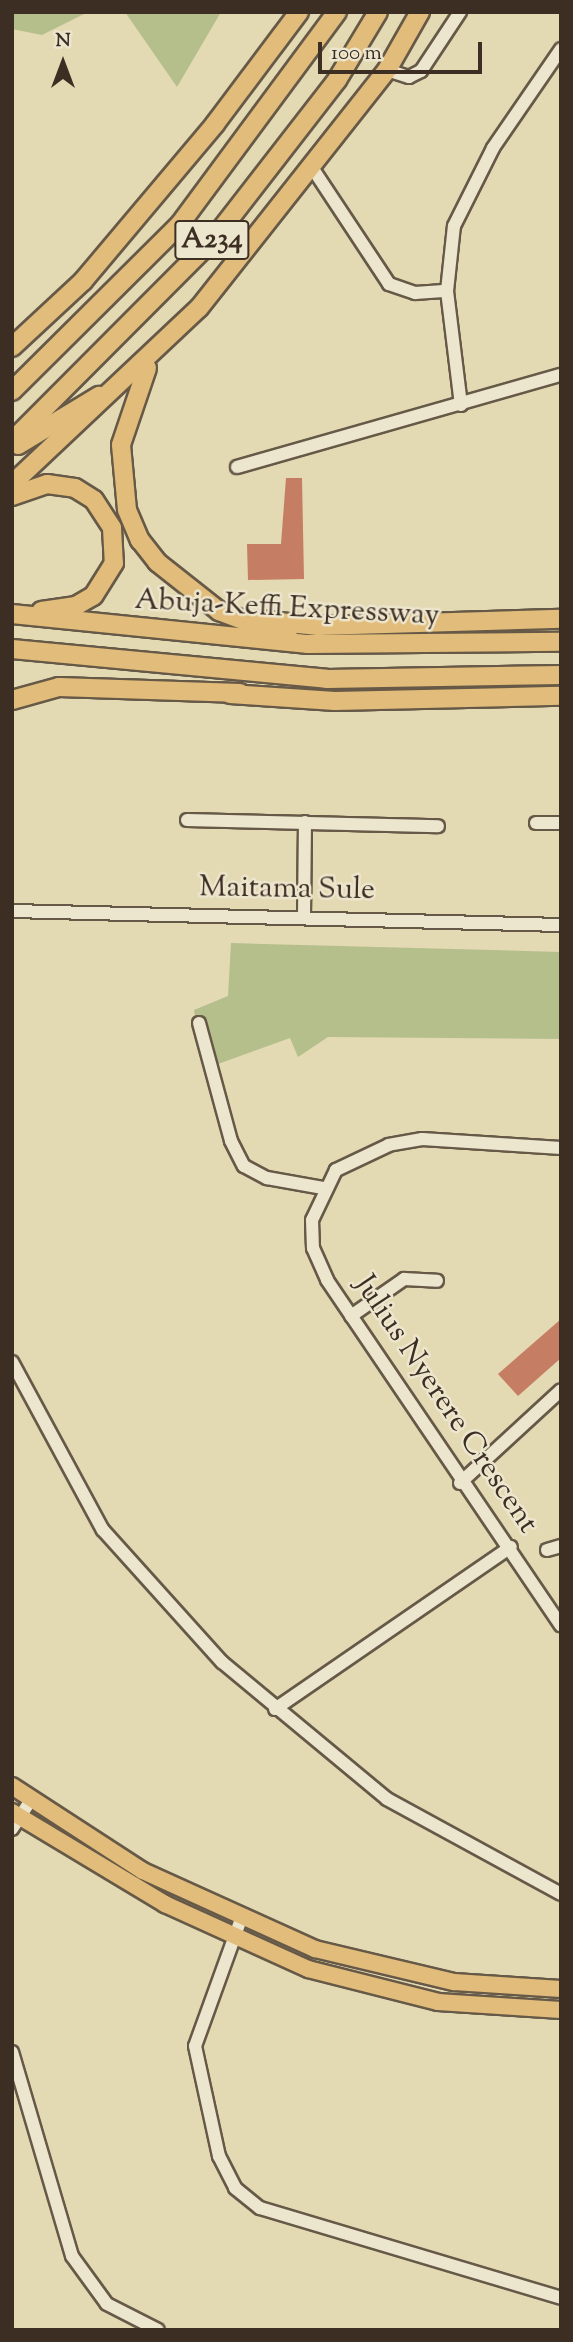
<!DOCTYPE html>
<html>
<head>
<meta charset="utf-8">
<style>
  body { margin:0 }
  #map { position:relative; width:573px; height:2342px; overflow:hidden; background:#e3d9b3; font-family:"Sorts Mill Goudy",serif }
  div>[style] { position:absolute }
  .green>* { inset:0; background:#b4bf8c }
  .building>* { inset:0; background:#c57d63 }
  .roads { filter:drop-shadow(2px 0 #665947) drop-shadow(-2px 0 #665947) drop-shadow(0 2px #665947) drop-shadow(0 -2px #665947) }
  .minor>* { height:12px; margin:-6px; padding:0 6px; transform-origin:6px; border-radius:6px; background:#ede6ce }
  .major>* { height:16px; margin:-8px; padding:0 8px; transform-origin:8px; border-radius:8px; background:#e2bc7a }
  .highway>* { height:18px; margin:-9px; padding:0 9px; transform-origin:9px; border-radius:9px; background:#e2bc7a }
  span { translate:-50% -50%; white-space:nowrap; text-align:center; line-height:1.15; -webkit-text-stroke:5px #ede6ce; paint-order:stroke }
  .shield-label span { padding:2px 5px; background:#ede6ce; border:2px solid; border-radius:5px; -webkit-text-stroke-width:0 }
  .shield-label { font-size:28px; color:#3d2e23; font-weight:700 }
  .street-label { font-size:30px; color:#3d2e23 }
  .frame { position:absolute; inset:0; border:14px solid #3d2e23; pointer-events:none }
  .north { position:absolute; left:28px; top:28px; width:70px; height:70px; -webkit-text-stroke:5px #ede6ce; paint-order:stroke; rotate:0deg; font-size:19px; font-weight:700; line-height:28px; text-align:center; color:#3d2e23 }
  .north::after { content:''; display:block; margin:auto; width:24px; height:32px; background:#3d2e23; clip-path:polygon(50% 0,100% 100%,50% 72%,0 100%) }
  .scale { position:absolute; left:318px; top:42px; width:164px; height:32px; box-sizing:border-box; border:4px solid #3d2e23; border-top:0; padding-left:9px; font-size:21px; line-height:24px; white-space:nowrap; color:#3d2e23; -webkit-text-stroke:5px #ede6ce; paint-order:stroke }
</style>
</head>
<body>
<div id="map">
  <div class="green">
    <i style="clip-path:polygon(12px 12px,88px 12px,42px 35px,12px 29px)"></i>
    <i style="clip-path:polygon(125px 12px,221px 12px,177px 87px)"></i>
    <i style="clip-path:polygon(231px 943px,561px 952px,561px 1039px,328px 1037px,298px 1057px,290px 1038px,204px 1069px,194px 1010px,228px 996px)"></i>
  </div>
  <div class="building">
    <i style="clip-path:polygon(286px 478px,302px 478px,304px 579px,248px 580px,247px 544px,281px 544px)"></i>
    <i style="clip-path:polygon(561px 1319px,561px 1358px,518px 1396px,498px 1374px)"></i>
  </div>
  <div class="roads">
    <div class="minor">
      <i style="left:387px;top:70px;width:23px;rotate:18deg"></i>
      <i style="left:409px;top:77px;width:13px;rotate:-27deg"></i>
      <i style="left:421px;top:71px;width:71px;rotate:-56.5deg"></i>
      <i style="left:313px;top:169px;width:138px;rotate:56.5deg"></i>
      <i style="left:389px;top:284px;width:28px;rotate:19deg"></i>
      <i style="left:415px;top:293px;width:32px;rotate:-4deg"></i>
      <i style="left:461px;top:405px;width:115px;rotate:-97deg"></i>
      <i style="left:447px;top:291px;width:65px;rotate:-83.9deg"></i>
      <i style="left:454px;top:226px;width:87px;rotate:-63.4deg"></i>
      <i style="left:493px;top:148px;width:120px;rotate:-55.5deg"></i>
      <i style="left:237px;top:467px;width:337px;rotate:-15.9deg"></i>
      <i style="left:187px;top:820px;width:251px;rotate:1.4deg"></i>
      <i style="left:536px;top:823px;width:25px"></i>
      <i style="left:12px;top:911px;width:549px;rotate:1.46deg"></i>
      <i style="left:304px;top:916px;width:94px;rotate:-89.4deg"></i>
      <i style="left:199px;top:1023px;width:122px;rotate:74.8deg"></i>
      <i style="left:231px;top:1141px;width:28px;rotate:63deg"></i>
      <i style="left:244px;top:1166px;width:26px;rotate:28deg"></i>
      <i style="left:267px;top:1178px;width:57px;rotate:10.1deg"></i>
      <i style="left:561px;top:1148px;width:139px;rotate:-176.3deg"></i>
      <i style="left:422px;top:1139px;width:34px;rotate:170deg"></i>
      <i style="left:389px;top:1145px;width:59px;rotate:154.7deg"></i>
      <i style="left:336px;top:1170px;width:55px;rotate:115.6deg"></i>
      <i style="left:312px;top:1220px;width:28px;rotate:88deg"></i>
      <i style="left:313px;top:1248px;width:35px;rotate:66deg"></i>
      <i style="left:327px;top:1280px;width:417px;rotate:55.9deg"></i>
      <i style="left:351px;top:1316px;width:65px;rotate:-34.9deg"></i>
      <i style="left:404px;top:1279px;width:33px;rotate:3deg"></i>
      <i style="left:12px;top:1362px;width:191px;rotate:61.6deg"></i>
      <i style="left:103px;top:1530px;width:178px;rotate:48deg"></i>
      <i style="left:222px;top:1662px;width:214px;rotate:39.7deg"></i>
      <i style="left:387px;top:1799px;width:198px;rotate:28.6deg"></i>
      <i style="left:460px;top:1483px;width:137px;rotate:-42.6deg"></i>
      <i style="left:547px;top:1550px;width:15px;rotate:-16deg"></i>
      <i style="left:275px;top:1709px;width:286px;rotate:-34.5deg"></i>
      <i style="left:12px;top:1829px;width:35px;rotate:-57deg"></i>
      <i style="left:241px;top:1919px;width:135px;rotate:109.9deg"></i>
      <i style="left:195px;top:2046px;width:113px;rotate:77.7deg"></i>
      <i style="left:219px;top:2156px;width:36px;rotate:63deg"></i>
      <i style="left:235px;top:2188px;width:32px;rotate:39deg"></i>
      <i style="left:260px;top:2208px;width:314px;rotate:16.6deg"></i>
      <i style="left:12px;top:2052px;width:213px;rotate:73.6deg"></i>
      <i style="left:72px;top:2256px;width:59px;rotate:53.9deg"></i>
      <i style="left:107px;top:2304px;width:57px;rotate:27deg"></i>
    </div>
    <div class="major">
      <i style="left:12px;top:1786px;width:156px;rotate:33deg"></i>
      <i style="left:143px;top:1871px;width:189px;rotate:24.4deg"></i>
      <i style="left:315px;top:1949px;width:143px;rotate:13.4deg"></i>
      <i style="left:454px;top:1982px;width:107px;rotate:3.7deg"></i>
      <i style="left:12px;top:1812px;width:179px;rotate:31deg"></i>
      <i style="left:165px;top:1904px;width:157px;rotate:24.4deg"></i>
      <i style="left:308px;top:1969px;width:134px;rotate:14.2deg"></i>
      <i style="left:438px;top:2002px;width:123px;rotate:3.7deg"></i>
    </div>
    <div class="highway">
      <i style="left:12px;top:347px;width:97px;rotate:-42.9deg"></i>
      <i style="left:83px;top:281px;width:205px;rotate:-49.9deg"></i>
      <i style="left:215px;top:124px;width:140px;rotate:-53.1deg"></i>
      <i style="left:147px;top:368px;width:81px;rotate:108.7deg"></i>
      <i style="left:121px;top:445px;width:65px;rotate:84.7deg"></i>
      <i style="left:127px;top:510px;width:33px;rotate:67deg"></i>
      <i style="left:140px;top:540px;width:28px;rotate:52deg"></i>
      <i style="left:157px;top:562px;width:79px;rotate:38.3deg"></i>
      <i style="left:219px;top:611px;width:74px;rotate:20.6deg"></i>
      <i style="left:12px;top:391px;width:237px;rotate:-44.8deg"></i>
      <i style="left:180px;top:224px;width:264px;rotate:-53.5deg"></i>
      <i style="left:12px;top:441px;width:289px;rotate:-45.1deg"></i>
      <i style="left:216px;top:236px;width:197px;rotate:-52.2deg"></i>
      <i style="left:337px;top:80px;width:79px;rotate:-58.9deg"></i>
      <i style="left:18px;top:445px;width:95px;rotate:-31.2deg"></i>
      <i style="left:12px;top:484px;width:257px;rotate:-43.3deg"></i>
      <i style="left:199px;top:308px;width:303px;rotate:-51.7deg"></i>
      <i style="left:387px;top:70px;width:67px;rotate:-60.4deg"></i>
      <i style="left:12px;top:496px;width:37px;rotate:-19deg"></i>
      <i style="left:47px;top:484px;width:28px;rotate:8deg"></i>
      <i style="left:75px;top:488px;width:22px;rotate:32deg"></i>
      <i style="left:94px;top:500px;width:33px;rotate:57deg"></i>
      <i style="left:112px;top:528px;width:35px;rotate:87deg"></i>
      <i style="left:114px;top:563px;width:39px;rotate:122deg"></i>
      <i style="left:93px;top:596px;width:20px;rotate:150deg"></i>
      <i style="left:76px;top:606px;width:35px;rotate:172deg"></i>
      <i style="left:12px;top:614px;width:298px;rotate:5.8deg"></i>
      <i style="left:308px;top:644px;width:253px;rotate:-0.5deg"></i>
      <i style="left:260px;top:620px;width:58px;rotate:5.9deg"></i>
      <i style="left:318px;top:626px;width:243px;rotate:-1.7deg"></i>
      <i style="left:12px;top:649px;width:316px;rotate:5.4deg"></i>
      <i style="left:327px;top:679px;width:234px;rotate:-1deg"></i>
      <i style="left:230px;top:694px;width:105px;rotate:3.8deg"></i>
      <i style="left:335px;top:701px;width:226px;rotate:-1.3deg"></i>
      <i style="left:12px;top:700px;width:49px;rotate:-15.5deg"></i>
      <i style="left:59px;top:687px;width:181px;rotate:1.9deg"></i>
    </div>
  </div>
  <div class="shield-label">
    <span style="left:212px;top:240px">A234</span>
  </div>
  <div class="street-label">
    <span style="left:287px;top:609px;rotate:3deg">Abuja-Keffi Expressway</span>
    <span style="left:287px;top:890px;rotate:1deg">Maitama Sule</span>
    <span style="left:445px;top:1405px;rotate:56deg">Julius Nyerere Crescent</span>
  </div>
  <div class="frame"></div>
  <div class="north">N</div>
  <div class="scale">100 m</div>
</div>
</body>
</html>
